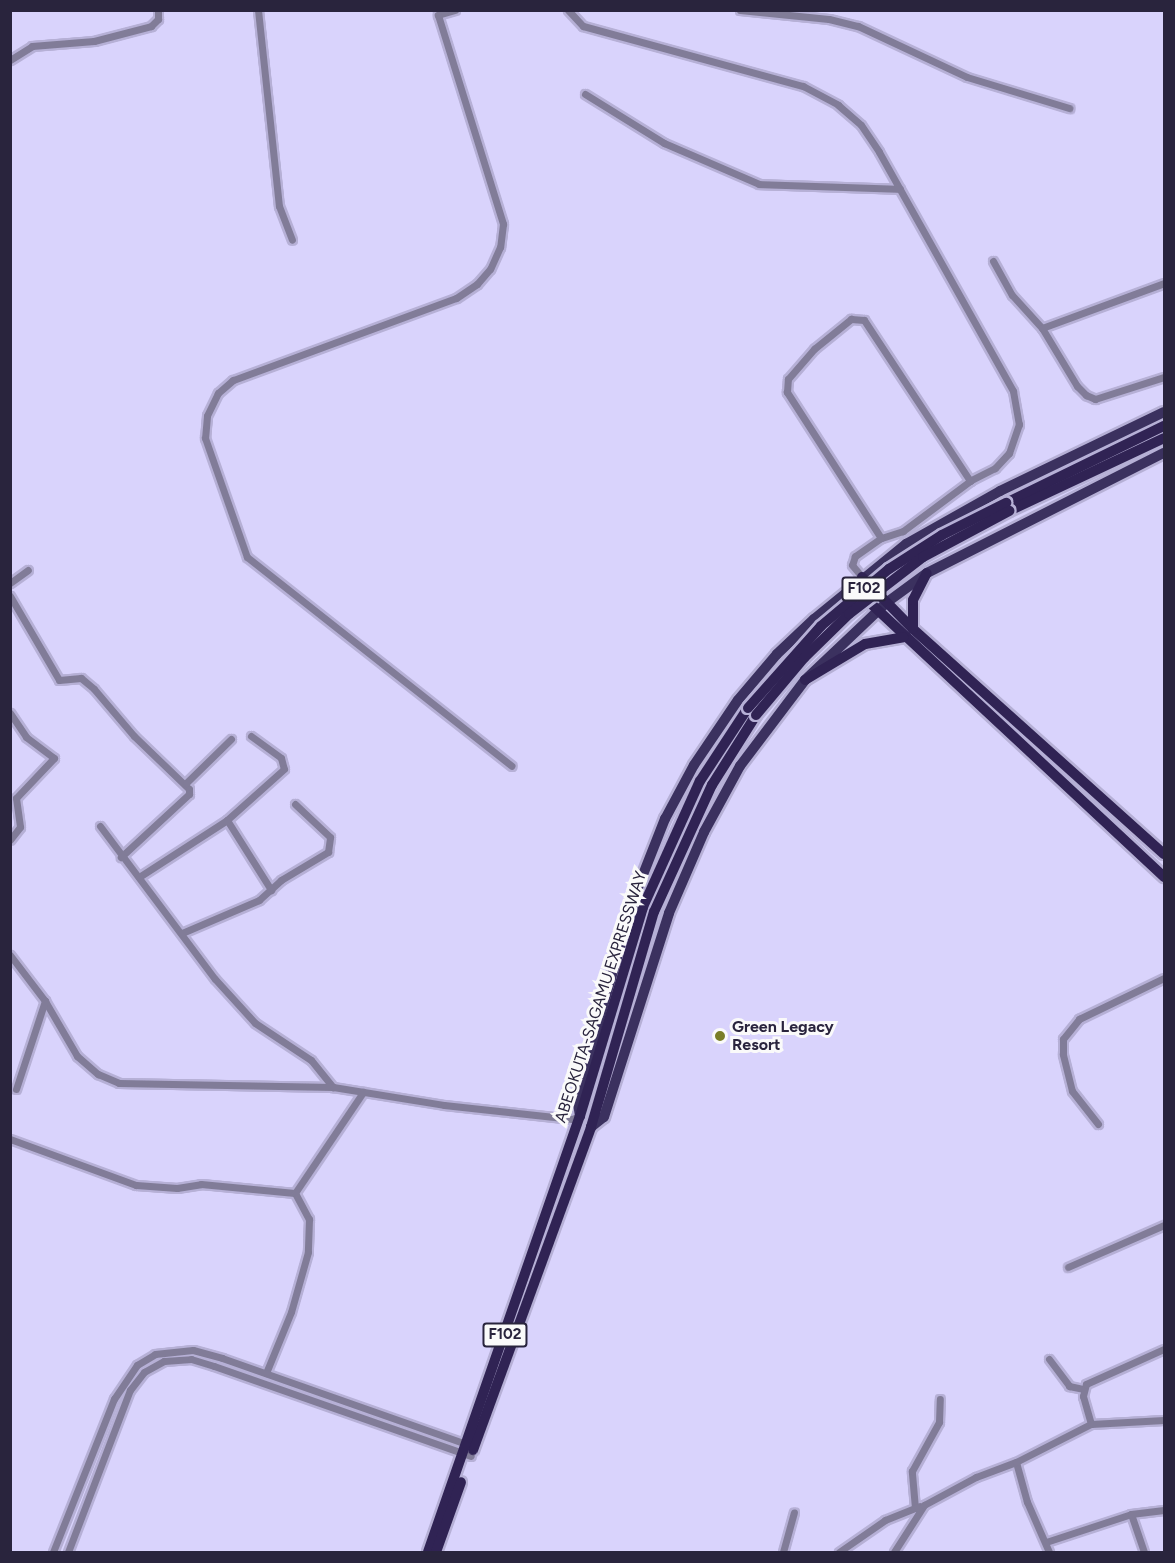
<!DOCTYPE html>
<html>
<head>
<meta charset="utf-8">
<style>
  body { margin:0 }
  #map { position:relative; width:1175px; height:1563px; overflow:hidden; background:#d9d3fc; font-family:Figtree,sans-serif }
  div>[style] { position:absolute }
  .roads { filter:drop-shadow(2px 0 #b6b0d6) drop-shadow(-2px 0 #b6b0d6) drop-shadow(0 2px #b6b0d6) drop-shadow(0 -2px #b6b0d6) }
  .minor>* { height:7px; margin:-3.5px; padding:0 3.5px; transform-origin:3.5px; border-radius:3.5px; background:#817c98 }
  .primary>* { height:10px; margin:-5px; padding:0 5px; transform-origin:5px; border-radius:5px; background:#3b315f }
  .trunk>* { height:10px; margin:-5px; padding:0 5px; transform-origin:5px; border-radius:5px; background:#302354 }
  .bridges { filter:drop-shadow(2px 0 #b6b0d6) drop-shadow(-2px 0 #b6b0d6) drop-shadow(0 2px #b6b0d6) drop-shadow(0 -2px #b6b0d6) }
  .trunk-bridge>* { height:10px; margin:-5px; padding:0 5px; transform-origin:5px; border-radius:5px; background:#302354 }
  .dots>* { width:16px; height:16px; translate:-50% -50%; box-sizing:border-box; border:3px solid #fafafa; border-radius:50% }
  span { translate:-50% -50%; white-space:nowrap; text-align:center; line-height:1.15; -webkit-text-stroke:6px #fafafa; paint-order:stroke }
  .shield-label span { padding:2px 4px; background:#fafafa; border:2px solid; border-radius:4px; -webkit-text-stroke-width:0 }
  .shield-label { font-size:15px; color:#29243d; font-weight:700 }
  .street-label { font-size:16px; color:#29243d }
  .poi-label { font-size:16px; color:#29243d; font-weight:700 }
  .left { translate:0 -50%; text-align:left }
  .frame { position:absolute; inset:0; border:12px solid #29243d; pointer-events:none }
</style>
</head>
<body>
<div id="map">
  <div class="roads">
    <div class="minor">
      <i style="left:258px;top:10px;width:197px;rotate:83.9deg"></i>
      <i style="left:279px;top:206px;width:36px;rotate:69deg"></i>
      <i style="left:455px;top:10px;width:18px;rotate:164deg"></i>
      <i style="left:438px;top:15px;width:219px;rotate:72.7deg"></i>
      <i style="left:503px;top:224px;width:23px;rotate:97deg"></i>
      <i style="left:500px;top:247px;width:24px;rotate:114deg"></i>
      <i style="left:490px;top:269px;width:20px;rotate:131deg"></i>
      <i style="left:477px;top:284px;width:25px;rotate:146deg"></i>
      <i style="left:456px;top:298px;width:238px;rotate:159.8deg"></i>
      <i style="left:233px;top:380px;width:20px;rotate:139deg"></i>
      <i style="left:218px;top:393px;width:25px;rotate:116deg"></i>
      <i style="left:207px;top:416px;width:22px;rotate:95deg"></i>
      <i style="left:205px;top:438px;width:126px;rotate:70.6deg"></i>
      <i style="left:247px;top:557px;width:337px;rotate:38.3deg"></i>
      <i style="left:568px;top:10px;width:22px;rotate:47deg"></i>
      <i style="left:583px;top:26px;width:228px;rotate:15.3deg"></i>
      <i style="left:803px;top:86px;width:40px;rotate:28deg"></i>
      <i style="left:838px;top:105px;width:30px;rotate:41deg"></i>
      <i style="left:861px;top:125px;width:32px;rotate:56deg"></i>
      <i style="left:879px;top:152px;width:274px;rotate:60.7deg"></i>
      <i style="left:1013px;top:391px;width:34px;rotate:80deg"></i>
      <i style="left:1019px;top:424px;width:31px;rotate:109deg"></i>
      <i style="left:1009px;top:453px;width:21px;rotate:133deg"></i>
      <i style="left:995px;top:468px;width:28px;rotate:153deg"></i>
      <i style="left:970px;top:481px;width:84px;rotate:143.3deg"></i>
      <i style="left:903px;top:531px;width:23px;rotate:162deg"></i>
      <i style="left:881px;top:538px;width:32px;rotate:145deg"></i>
      <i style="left:855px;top:556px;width:9px;rotate:108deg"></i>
      <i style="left:852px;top:565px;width:16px;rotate:50deg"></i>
      <i style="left:740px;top:10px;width:89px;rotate:5.8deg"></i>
      <i style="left:829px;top:19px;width:30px;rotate:14deg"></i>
      <i style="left:858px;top:26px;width:120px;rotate:25.1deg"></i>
      <i style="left:967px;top:77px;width:107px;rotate:16.9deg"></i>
      <i style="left:10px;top:60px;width:26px;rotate:-32deg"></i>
      <i style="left:32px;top:46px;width:62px;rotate:-4.6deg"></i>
      <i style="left:94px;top:41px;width:59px;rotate:-14.7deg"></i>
      <i style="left:151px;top:26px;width:10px;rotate:-45deg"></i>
      <i style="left:158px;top:19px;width:9px;rotate:-90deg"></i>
      <i style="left:585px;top:94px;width:93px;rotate:31.8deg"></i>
      <i style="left:664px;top:143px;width:103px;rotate:23.3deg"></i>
      <i style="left:759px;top:184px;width:141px;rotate:2deg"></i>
      <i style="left:993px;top:261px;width:39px;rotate:61deg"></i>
      <i style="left:1012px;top:295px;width:45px;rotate:47.7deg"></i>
      <i style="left:1042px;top:328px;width:68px;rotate:58.9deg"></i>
      <i style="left:1077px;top:386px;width:13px;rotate:45deg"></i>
      <i style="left:1086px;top:395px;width:10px;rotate:24deg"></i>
      <i style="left:1095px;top:399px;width:72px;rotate:-17.7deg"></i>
      <i style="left:1042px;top:328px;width:130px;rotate:-20.2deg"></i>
      <i style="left:881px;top:538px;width:174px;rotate:-122.8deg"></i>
      <i style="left:787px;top:392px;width:13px;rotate:-86deg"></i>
      <i style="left:788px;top:379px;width:40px;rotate:-49deg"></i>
      <i style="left:814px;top:349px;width:48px;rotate:-39deg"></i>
      <i style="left:851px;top:319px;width:13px;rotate:4deg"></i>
      <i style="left:864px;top:320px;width:193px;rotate:56.6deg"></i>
      <i style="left:10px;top:583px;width:22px;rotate:-36deg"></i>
      <i style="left:10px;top:596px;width:97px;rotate:59.7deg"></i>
      <i style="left:59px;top:680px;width:22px;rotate:-5deg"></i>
      <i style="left:81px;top:678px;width:17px;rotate:40deg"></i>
      <i style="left:94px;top:689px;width:62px;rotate:49.6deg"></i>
      <i style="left:134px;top:736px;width:76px;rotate:43.9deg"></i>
      <i style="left:189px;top:789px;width:5px;rotate:90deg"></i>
      <i style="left:189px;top:794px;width:93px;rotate:137.2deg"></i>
      <i style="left:10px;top:713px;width:29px;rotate:56deg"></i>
      <i style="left:26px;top:737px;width:35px;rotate:37deg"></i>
      <i style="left:54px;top:758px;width:55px;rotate:133.5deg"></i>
      <i style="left:16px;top:798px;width:29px;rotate:82deg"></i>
      <i style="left:20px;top:827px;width:16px;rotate:128deg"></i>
      <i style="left:251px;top:736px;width:37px;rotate:36deg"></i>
      <i style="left:281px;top:758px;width:11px;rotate:75deg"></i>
      <i style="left:284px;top:769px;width:76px;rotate:138.2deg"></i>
      <i style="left:227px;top:820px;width:83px;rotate:57.8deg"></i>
      <i style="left:186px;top:783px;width:63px;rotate:-44.4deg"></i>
      <i style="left:100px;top:826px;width:191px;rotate:53.1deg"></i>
      <i style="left:215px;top:979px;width:59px;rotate:47.7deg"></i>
      <i style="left:255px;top:1023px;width:67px;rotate:33.5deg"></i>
      <i style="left:311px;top:1060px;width:35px;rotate:51deg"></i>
      <i style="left:139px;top:877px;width:105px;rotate:-32.9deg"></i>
      <i style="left:182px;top:933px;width:84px;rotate:-23.2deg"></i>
      <i style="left:259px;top:900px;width:30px;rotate:-42deg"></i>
      <i style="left:281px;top:880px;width:55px;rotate:-30.8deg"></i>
      <i style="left:328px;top:852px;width:15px;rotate:-82deg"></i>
      <i style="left:330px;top:837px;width:48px;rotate:-136.7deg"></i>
      <i style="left:10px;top:955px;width:58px;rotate:52.7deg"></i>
      <i style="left:45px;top:1001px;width:64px;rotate:59.8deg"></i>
      <i style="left:77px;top:1056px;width:28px;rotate:41deg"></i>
      <i style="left:98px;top:1074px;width:23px;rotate:23deg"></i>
      <i style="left:119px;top:1083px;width:214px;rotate:1.1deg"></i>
      <i style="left:333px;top:1087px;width:112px;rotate:9.2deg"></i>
      <i style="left:444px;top:1105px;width:129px;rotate:6.2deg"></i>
      <i style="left:572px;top:1119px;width:9px;rotate:-21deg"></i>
      <i style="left:16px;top:1089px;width:93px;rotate:-71.8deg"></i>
      <i style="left:1098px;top:1124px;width:42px;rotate:-128.2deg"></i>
      <i style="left:1072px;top:1091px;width:38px;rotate:-104deg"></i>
      <i style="left:1063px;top:1054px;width:15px;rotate:-90deg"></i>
      <i style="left:1063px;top:1039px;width:26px;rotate:-51deg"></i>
      <i style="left:1079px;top:1019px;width:94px;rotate:-25.8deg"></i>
      <i style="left:10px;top:1139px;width:134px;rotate:20.1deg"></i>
      <i style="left:136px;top:1185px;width:41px;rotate:4.2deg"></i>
      <i style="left:177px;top:1188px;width:24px;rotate:-9deg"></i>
      <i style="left:201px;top:1184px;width:94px;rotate:5.5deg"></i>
      <i style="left:295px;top:1193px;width:30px;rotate:62deg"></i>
      <i style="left:309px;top:1219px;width:33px;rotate:92deg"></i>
      <i style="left:308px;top:1252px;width:62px;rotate:105.8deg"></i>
      <i style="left:291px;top:1312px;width:66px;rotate:112.3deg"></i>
      <i style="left:295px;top:1193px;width:122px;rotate:-56deg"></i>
      <i style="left:1068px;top:1267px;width:105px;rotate:-23.6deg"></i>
      <i style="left:1049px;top:1359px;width:34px;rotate:53deg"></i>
      <i style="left:1069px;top:1386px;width:14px;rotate:12deg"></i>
      <i style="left:1091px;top:1424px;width:29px;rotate:-106deg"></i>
      <i style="left:1083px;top:1396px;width:12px;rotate:-76deg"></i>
      <i style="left:1086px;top:1384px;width:85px;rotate:-24.2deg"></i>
      <i style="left:915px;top:1508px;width:37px;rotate:-95deg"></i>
      <i style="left:912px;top:1471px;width:56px;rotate:-61.1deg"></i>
      <i style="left:939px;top:1422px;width:23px;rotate:-88deg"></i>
      <i style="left:1131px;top:1514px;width:40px;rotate:71.1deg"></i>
      <i style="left:1046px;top:1542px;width:89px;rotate:-18.2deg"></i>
      <i style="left:1131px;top:1514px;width:33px;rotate:-7deg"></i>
      <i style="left:53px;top:1552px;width:165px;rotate:-68.3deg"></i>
      <i style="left:114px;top:1399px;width:41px;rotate:-55.9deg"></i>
      <i style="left:137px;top:1365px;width:21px;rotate:-31deg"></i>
      <i style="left:155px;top:1354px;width:38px;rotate:-6deg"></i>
      <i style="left:193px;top:1350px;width:30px;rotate:15deg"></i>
      <i style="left:222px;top:1358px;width:262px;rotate:19.4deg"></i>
      <i style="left:68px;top:1552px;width:173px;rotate:-69.1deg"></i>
      <i style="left:130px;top:1390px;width:23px;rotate:-52deg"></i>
      <i style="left:144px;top:1372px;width:23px;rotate:-29deg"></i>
      <i style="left:164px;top:1361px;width:27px;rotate:-4deg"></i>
      <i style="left:191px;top:1359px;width:24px;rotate:17deg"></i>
      <i style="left:214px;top:1366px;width:272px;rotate:19.3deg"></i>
      <i style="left:783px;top:1552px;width:41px;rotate:-74.6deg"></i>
      <i style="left:839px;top:1552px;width:56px;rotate:-34.8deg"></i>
      <i style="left:885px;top:1520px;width:37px;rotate:-22deg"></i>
      <i style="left:894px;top:1552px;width:56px;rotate:-57.4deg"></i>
      <i style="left:924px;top:1505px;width:59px;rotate:-28.3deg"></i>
      <i style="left:976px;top:1477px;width:43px;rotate:-20.6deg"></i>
      <i style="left:1049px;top:1552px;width:55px;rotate:-113.7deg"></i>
      <i style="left:1027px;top:1502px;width:41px;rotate:-105.4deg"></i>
      <i style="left:1016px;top:1462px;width:84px;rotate:-26.9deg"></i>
      <i style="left:1091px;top:1424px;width:73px;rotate:-3.1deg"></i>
    </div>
    <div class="primary">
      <i style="left:580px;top:1116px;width:19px;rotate:-99deg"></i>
      <i style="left:577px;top:1097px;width:210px;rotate:-74deg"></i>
      <i style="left:635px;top:895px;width:82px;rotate:-68.5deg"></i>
      <i style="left:665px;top:819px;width:61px;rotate:-61.8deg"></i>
      <i style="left:694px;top:765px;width:78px;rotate:-55.9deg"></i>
      <i style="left:738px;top:700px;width:60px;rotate:-49.7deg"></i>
      <i style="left:777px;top:654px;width:51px;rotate:-43.4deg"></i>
      <i style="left:814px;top:619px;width:119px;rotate:-39.2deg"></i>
      <i style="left:906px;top:544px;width:108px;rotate:-29.4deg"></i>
      <i style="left:1000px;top:491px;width:182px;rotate:-25.7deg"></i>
      <i style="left:591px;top:1127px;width:16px;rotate:-38deg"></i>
      <i style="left:604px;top:1117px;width:214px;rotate:-72.3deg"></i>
      <i style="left:669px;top:913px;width:88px;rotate:-66.6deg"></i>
      <i style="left:704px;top:832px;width:75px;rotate:-61.4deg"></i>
      <i style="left:740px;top:766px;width:108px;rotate:-52.9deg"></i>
      <i style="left:805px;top:680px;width:112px;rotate:-43.5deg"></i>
      <i style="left:886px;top:603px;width:51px;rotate:-36.2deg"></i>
      <i style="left:927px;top:573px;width:266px;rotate:-26.9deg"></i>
    </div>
    <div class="trunk">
      <i style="left:1006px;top:503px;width:176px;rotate:-26deg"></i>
      <i style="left:1009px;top:511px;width:171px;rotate:-25.2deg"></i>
      <i style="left:862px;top:577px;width:73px;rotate:45.6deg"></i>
      <i style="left:913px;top:629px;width:337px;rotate:41.9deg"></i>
      <i style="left:852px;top:586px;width:427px;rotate:43deg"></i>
      <i style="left:913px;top:629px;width:29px;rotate:-90deg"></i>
      <i style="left:913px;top:600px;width:30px;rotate:-63deg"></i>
      <i style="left:805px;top:680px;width:70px;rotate:-31deg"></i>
      <i style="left:865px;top:644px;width:39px;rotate:-10deg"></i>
      <i style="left:473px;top:1450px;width:344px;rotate:-69.9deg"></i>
      <i style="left:591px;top:1127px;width:224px;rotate:-73.7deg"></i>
      <i style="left:654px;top:912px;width:140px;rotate:-65.5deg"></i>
      <i style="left:712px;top:785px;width:83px;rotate:-57.8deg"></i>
      <i style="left:428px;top:1552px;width:462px;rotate:-70.8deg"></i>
      <i style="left:580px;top:1116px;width:218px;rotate:-73.2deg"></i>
      <i style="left:643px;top:907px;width:138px;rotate:-65.7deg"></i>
      <i style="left:700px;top:781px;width:87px;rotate:-56.7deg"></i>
      <i style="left:436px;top:1552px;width:74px;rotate:-70.3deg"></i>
    </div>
  </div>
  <div class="bridges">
    <div class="trunk-bridge">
      <i style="left:748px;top:708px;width:110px;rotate:-48.3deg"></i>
      <i style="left:821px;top:626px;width:89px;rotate:-40deg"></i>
      <i style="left:889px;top:569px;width:63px;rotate:-32.7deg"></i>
      <i style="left:942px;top:535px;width:72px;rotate:-26.6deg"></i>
      <i style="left:756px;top:715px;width:75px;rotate:-49.9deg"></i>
      <i style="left:804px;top:658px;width:63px;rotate:-44.4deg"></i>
      <i style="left:849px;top:614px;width:93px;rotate:-37.6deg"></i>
      <i style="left:923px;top:557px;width:98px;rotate:-28.1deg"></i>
    </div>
  </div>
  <div class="dots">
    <i style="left:720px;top:1036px;background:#797d27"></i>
  </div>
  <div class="shield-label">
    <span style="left:864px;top:589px">F102</span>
    <span style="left:505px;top:1335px">F102</span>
  </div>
  <div class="street-label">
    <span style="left:601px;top:997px;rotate:-72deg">ABEOKUTA-SAGAMU EXPRESSWAY</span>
  </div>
  <div class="poi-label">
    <span class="left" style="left:732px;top:1036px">Green Legacy<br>Resort</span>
  </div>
  <div class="frame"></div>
</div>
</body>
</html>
